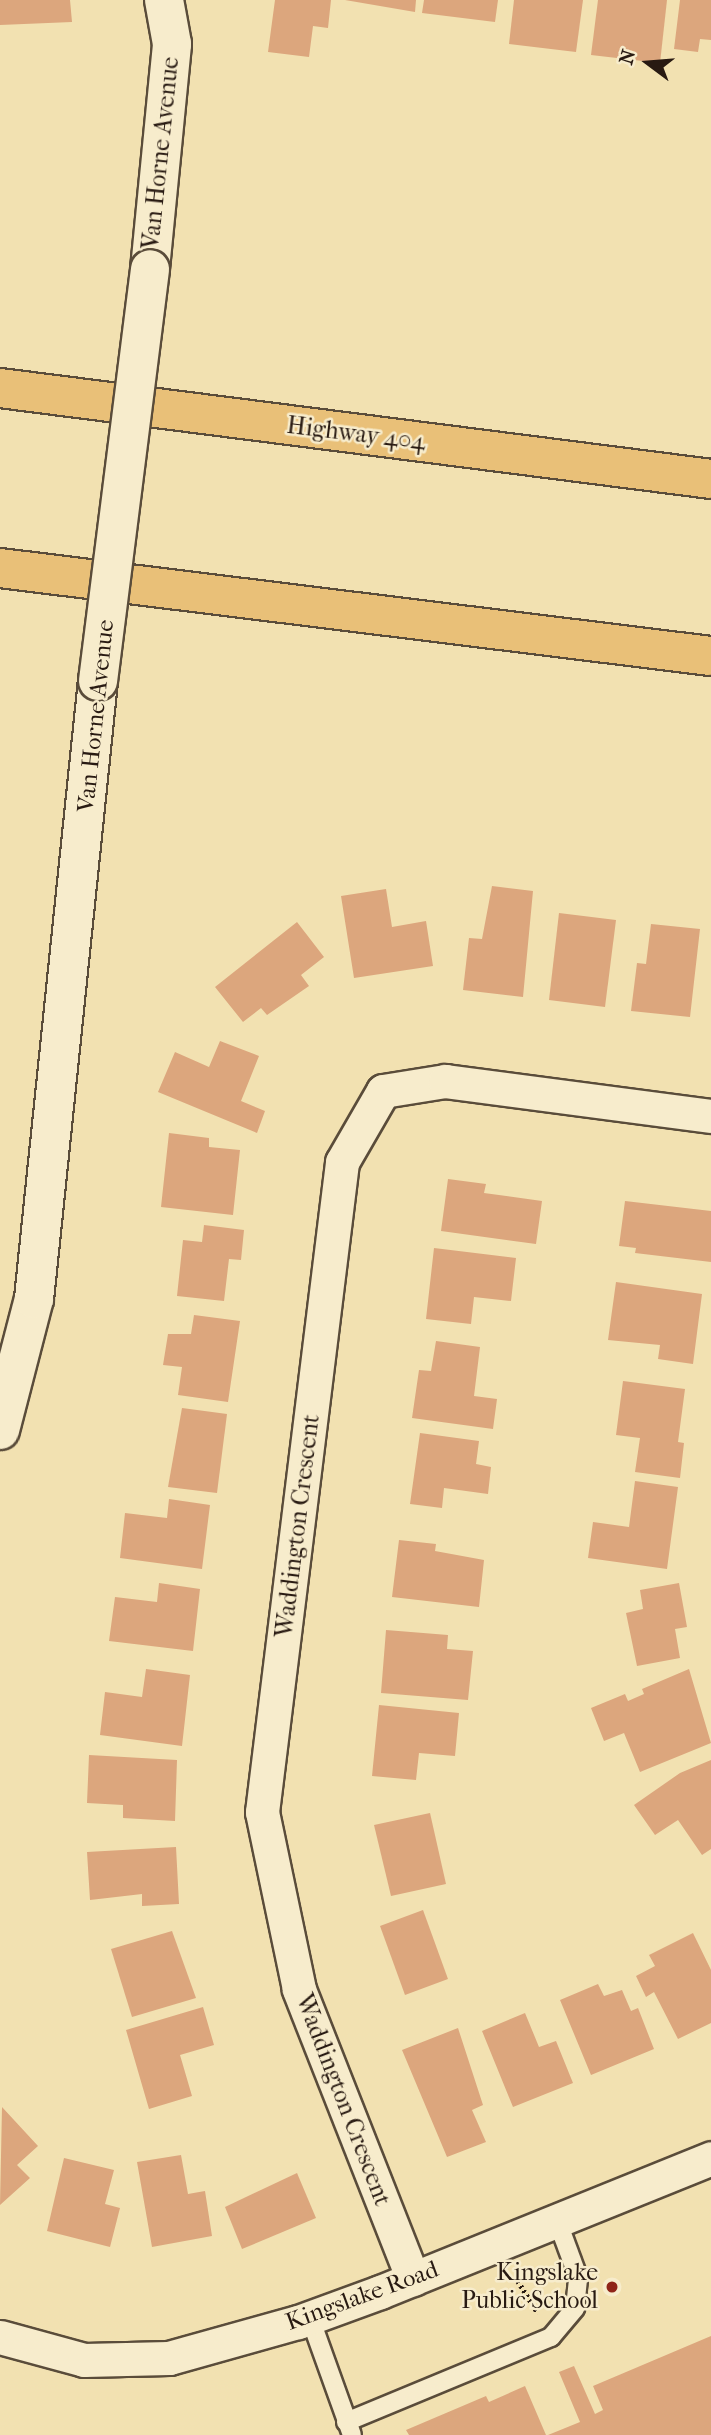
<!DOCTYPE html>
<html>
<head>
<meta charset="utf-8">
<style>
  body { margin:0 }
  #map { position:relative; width:711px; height:2435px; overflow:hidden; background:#f2e1b1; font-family:"IM FELL French Canon",serif }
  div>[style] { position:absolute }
  .building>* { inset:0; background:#dca67d }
  .path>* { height:4.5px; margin-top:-2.25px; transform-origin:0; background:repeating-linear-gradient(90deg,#281a12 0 2px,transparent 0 5.5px) }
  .roads { filter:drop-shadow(2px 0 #5a4c3a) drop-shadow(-2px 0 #5a4c3a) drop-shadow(0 2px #5a4c3a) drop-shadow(0 -2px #5a4c3a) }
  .service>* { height:18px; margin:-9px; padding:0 9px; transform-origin:9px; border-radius:9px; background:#f7eccc }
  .minor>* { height:33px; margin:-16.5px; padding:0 16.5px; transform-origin:16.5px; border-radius:16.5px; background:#f7eccc }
  .tertiary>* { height:38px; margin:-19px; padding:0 19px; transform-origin:19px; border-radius:19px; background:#f7eccc }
  .motorway>* { height:38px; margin:-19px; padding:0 19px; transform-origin:19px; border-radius:19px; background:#e9c078 }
  .bridges { filter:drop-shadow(2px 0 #5a4c3a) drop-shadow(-2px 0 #5a4c3a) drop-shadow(0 2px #5a4c3a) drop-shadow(0 -2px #5a4c3a) }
  .tertiary-bridge>* { height:38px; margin:-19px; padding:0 19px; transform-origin:19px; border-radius:19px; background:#f7eccc }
  .dots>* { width:19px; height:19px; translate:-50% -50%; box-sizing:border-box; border:4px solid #f7eccc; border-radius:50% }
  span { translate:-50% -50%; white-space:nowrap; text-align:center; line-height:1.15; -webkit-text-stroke:5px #f7eccc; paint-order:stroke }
  .street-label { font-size:24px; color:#281a12 }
  .poi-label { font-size:24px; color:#281a12 }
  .right { translate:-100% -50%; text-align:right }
  .north { position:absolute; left:613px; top:28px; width:70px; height:70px; -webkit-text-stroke:5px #f7eccc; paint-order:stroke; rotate:286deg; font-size:19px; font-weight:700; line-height:28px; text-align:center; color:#281a12 }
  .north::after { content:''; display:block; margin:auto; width:24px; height:32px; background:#281a12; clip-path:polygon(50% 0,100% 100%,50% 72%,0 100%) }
</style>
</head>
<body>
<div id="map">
  <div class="building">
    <i style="clip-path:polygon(0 0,70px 0,72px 22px,0 25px)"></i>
    <i style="clip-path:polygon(275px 0,331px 0,328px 28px,313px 26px,309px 57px,268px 52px)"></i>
    <i style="clip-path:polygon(345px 0,416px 0,415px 12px)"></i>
    <i style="clip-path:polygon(424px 0,498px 0,495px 22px,422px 13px)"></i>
    <i style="clip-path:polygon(514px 0,583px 0,576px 52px,509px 44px)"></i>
    <i style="clip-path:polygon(598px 0,667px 0,660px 63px,591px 55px)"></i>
    <i style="clip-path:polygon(680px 0,711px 0,711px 40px,700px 39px,698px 52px,674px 49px)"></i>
    <i style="clip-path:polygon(492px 886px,533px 891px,523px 997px,463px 990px,469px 938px,482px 939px)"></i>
    <i style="clip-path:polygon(386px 889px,392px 927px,426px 921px,433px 966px,354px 978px,341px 896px)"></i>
    <i style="clip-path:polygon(559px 913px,616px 920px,605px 1007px,549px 1000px)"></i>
    <i style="clip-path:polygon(297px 922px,324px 957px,301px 975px,309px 986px,267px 1015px,261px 1008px,243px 1022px,215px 987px)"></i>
    <i style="clip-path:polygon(651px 924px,700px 929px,690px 1017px,631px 1011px,637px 963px,646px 964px)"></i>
    <i style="clip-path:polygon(220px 1041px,259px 1056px,241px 1101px,265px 1111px,257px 1133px,158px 1092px,175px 1052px,209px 1067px)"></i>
    <i style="clip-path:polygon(169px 1133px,209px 1138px,209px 1147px,240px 1150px,233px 1215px,161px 1207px)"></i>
    <i style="clip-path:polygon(448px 1179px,486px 1184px,484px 1193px,542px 1201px,536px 1244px,441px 1231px)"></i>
    <i style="clip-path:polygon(625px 1201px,711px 1211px,711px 1262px,635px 1253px,636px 1248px,619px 1246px)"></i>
    <i style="clip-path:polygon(204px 1225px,244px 1230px,241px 1260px,229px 1259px,224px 1301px,177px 1296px,183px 1240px,202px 1242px)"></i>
    <i style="clip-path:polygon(434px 1248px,516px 1258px,511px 1301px,474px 1297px,471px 1324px,426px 1319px)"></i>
    <i style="clip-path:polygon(616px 1282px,702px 1294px,693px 1364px,658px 1359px,660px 1345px,608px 1340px)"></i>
    <i style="clip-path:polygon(194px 1315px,240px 1321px,228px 1402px,178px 1395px,182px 1367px,163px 1365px,168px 1334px,191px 1334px)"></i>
    <i style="clip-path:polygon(436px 1341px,480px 1347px,474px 1396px,497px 1399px,493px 1429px,412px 1418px,419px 1370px,431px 1371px)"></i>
    <i style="clip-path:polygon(623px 1381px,685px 1389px,678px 1442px,684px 1443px,680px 1478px,635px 1472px,640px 1438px,616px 1435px)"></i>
    <i style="clip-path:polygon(182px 1408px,227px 1414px,217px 1493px,168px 1487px)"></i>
    <i style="clip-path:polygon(420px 1433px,479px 1441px,476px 1464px,491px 1467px,488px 1494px,444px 1488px,442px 1508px,410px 1504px)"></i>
    <i style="clip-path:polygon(635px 1481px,678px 1487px,667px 1569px,588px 1558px,593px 1522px,629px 1527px)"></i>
    <i style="clip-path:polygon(169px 1499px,210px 1505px,202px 1569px,120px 1558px,125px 1513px,167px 1518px)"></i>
    <i style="clip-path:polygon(399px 1540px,436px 1544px,435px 1551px,484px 1560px,479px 1607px,392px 1597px)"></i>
    <i style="clip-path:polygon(159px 1583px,200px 1589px,193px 1651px,109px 1641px,115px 1597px,157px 1602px)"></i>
    <i style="clip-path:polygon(679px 1583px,687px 1627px,675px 1629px,680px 1658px,637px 1666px,626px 1613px,643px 1609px,640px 1590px)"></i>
    <i style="clip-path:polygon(386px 1630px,448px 1635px,447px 1649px,473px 1651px,468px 1700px,381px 1693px)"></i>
    <i style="clip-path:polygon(146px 1669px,190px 1675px,182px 1746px,100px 1735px,105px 1692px,142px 1697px)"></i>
    <i style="clip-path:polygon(689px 1669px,711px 1743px,640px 1772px,624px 1733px,604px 1741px,591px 1708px,625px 1694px,628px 1701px,644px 1694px,642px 1689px)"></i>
    <i style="clip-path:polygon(379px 1705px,459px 1713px,455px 1756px,419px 1753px,416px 1780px,372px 1776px)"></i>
    <i style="clip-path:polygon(89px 1755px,177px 1760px,175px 1821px,123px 1818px,123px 1805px,87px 1803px)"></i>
    <i style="clip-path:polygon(711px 1760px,711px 1849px,702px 1855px,678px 1820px,655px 1835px,634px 1805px,680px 1773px)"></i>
    <i style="clip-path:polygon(430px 1813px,446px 1884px,391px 1896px,374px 1825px)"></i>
    <i style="clip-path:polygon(176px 1847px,179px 1904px,142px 1906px,142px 1894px,90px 1900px,87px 1852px)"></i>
    <i style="clip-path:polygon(423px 1910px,448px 1979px,405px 1995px,380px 1926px)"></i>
    <i style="clip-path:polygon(172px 1931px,196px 1998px,132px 2017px,111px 1949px)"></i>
    <i style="clip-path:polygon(693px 1933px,711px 1970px,711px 2023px,678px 2039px,654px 1992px,646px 1997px,636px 1976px,655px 1966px,649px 1955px)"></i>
    <i style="clip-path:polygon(598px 1984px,604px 1996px,622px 1990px,631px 2011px,638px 2008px,654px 2049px,591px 2075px,560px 2000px)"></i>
    <i style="clip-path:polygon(203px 2007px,214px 2045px,180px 2055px,192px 2096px,149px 2109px,126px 2030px)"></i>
    <i style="clip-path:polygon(525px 2013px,539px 2047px,556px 2041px,573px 2083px,513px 2107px,482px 2031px)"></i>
    <i style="clip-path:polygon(458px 2028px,483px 2105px,472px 2110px,486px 2142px,447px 2157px,402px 2050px)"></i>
    <i style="clip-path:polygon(2px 2107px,38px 2146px,17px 2165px,30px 2178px,0 2205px)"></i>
    <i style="clip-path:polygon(181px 2155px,188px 2194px,205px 2191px,212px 2236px,152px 2247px,137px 2162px)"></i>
    <i style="clip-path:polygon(64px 2158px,114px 2170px,105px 2204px,120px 2208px,110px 2247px,47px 2231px)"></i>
    <i style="clip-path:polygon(297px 2173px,316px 2218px,242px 2249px,225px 2207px)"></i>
    <i style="clip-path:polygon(711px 2336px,711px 2435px,548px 2435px,580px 2422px,559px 2372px,574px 2366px,595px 2414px,603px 2410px,593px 2386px)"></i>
    <i style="clip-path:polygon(525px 2386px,546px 2435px,409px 2435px,406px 2430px,486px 2396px,489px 2402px)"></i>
  </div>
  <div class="path">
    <i style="left:518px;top:2281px;width:38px;rotate:58deg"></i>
  </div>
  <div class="roads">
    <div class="service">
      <i style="left:309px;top:2315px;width:127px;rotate:70.3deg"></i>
      <i style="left:346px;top:2422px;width:222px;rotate:-22.5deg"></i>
      <i style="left:551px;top:2337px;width:38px;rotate:-50deg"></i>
      <i style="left:575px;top:2308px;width:31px;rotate:-84deg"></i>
      <i style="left:578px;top:2277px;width:61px;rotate:-110.2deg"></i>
    </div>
    <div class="minor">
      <i style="left:413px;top:2279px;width:312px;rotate:-111.5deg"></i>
      <i style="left:299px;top:1989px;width:181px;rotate:-101.8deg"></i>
      <i style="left:262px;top:1812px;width:655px;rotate:-82.98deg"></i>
      <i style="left:342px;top:1162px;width:82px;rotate:-60deg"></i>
      <i style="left:383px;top:1091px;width:63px;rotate:-9.2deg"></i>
      <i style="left:445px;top:1081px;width:268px;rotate:7.5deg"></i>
      <i style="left:0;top:2337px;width:87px;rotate:15.3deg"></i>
      <i style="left:84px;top:2360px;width:85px;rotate:-1.3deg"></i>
      <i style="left:169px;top:2358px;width:134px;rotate:-15.6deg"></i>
      <i style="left:298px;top:2322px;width:87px;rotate:-20.1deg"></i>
      <i style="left:380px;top:2292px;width:357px;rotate:-22deg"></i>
    </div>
    <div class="tertiary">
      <i style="left:150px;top:269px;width:226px;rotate:-84.4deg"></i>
      <i style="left:172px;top:44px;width:45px;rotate:-100.3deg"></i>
      <i style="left:0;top:1430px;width:135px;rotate:-75.5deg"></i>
      <i style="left:34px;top:1299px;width:621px;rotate:-84.09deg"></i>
    </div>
    <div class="motorway">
      <i style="left:0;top:388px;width:717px;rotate:7.29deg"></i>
      <i style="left:0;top:568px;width:716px;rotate:7.06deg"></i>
    </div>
  </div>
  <div class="bridges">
    <div class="tertiary-bridge">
      <i style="left:98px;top:681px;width:415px;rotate:-82.8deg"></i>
    </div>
  </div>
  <div class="dots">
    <i style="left:612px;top:2287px;background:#8f2418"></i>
  </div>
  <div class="street-label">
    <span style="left:161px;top:153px;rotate:-84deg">Van Horne Avenue</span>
    <span style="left:356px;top:434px;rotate:7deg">Highway 404</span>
    <span style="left:96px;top:716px;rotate:-84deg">Van Horne Avenue</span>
    <span style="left:298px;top:1526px;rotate:-83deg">Waddington Crescent</span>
    <span style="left:343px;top:2100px;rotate:69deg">Waddington Crescent</span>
    <span style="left:362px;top:2296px;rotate:-20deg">Kingslake Road</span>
  </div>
  <div class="poi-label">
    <span class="right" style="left:598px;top:2287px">Kingslake<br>Public School</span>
  </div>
  <div class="north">N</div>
</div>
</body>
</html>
